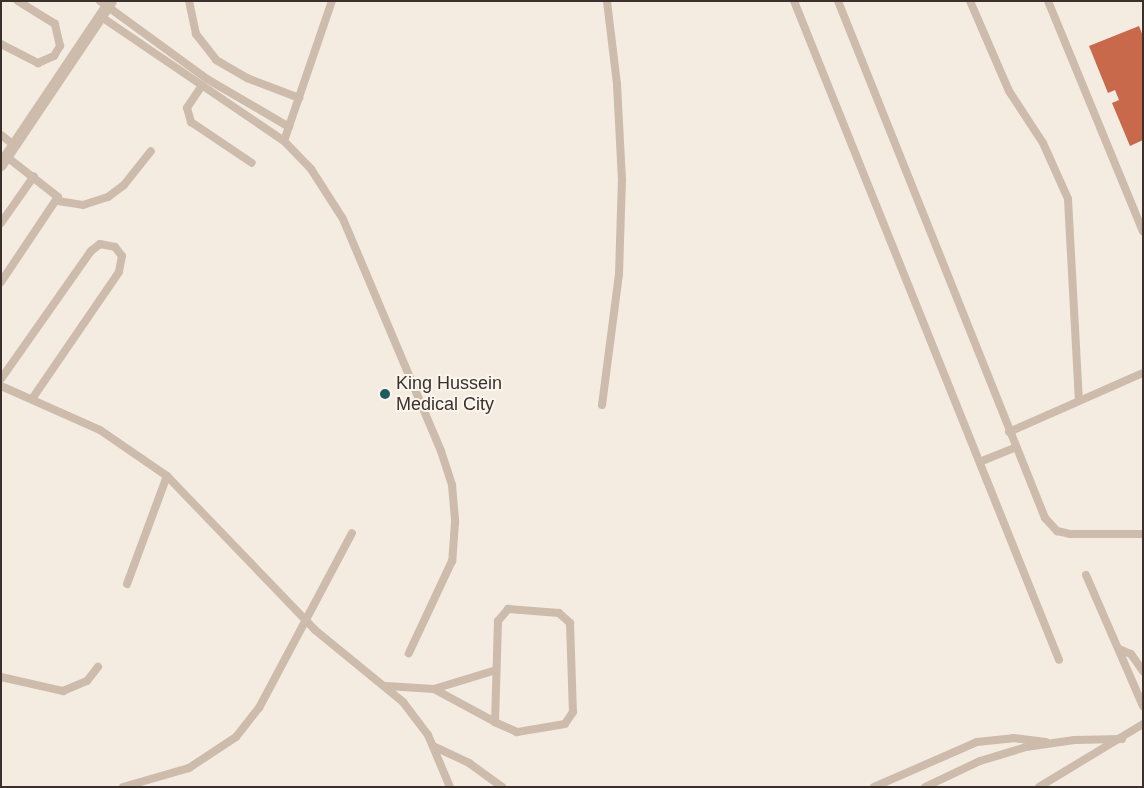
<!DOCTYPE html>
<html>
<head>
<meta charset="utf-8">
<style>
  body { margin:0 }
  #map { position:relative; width:1144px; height:788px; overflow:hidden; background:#f4ebe1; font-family:Arial,sans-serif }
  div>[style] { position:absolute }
  .building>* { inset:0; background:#c8694b }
  .lane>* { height:8px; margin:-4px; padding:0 4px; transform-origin:4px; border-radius:4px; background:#cdbbac }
  .street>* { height:12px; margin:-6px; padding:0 6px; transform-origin:6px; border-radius:6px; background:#cdbbac }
  .dots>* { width:14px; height:14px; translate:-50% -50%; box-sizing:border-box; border:2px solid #fbf5ee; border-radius:50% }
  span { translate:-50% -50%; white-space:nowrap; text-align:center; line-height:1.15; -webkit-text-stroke:4px #fbf5ee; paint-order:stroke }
  .poi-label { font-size:18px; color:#3b302b }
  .left { translate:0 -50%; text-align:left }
  .frame { position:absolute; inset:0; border:2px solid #3b302b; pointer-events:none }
</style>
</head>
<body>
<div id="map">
  <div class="building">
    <i style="clip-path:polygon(1139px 26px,1143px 36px,1143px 140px,1130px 146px,1112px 103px,1119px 100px,1115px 90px,1108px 93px,1089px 46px)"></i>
  </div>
  <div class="lane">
    <i style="left:100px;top:1px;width:132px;rotate:36.1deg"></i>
    <i style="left:207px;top:79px;width:95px;rotate:30.3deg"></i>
    <i style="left:189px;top:1px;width:34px;rotate:78deg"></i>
    <i style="left:196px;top:34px;width:33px;rotate:52deg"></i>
    <i style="left:216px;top:60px;width:36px;rotate:30deg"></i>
    <i style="left:247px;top:78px;width:56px;rotate:21deg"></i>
    <i style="left:794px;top:1px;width:710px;rotate:68.09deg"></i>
    <i style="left:838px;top:1px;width:557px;rotate:68.18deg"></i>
    <i style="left:1045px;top:518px;width:18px;rotate:47deg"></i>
    <i style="left:1057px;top:531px;width:13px;rotate:13deg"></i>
    <i style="left:1070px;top:534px;width:73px"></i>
    <i style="left:970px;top:1px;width:98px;rotate:66.6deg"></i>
    <i style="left:1009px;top:91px;width:62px;rotate:56.8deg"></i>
    <i style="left:1043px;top:143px;width:61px;rotate:65.9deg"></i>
    <i style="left:1068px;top:199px;width:200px;rotate:86.9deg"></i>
    <i style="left:1048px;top:1px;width:249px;rotate:67.6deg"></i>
    <i style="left:103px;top:18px;width:219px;rotate:34.2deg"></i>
    <i style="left:284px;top:141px;width:39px;rotate:46deg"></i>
    <i style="left:311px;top:169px;width:59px;rotate:57.4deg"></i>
    <i style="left:343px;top:219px;width:252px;rotate:67.1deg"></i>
    <i style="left:441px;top:451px;width:36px;rotate:72deg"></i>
    <i style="left:452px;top:485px;width:37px;rotate:85deg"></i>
    <i style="left:455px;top:522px;width:39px;rotate:94deg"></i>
    <i style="left:452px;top:561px;width:102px;rotate:115.1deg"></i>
    <i style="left:1px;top:44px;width:42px;rotate:27.2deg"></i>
    <i style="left:38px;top:63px;width:17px;rotate:-24deg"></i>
    <i style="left:54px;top:56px;width:12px;rotate:-59deg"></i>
    <i style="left:60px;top:46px;width:23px;rotate:-103deg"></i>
    <i style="left:55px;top:24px;width:44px;rotate:-148.1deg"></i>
    <i style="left:201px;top:87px;width:25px;rotate:124deg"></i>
    <i style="left:187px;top:108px;width:15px;rotate:74deg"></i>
    <i style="left:191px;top:122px;width:73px;rotate:33.9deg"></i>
    <i style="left:1px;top:135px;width:18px;rotate:38deg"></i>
    <i style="left:284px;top:141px;width:148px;rotate:-71.1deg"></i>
    <i style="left:58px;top:201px;width:25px;rotate:9deg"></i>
    <i style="left:83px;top:205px;width:26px;rotate:-18deg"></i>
    <i style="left:108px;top:197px;width:20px;rotate:-37deg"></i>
    <i style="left:124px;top:185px;width:43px;rotate:-51.5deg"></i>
    <i style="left:1px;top:223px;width:57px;rotate:-54.9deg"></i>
    <i style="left:1px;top:282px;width:102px;rotate:-56.2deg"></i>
    <i style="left:58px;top:197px;width:65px;rotate:-141.9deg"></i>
    <i style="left:1px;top:379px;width:156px;rotate:-54.9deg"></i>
    <i style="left:91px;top:251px;width:11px;rotate:-38deg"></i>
    <i style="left:100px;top:244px;width:15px;rotate:11deg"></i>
    <i style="left:115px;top:247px;width:11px;rotate:52deg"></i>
    <i style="left:122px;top:256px;width:16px;rotate:101deg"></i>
    <i style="left:119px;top:272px;width:154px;rotate:124.4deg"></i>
    <i style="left:1px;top:386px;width:108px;rotate:24deg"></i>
    <i style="left:100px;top:430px;width:81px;rotate:34.5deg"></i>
    <i style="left:167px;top:476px;width:214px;rotate:46.1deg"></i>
    <i style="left:315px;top:630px;width:114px;rotate:39.3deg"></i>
    <i style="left:403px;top:702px;width:41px;rotate:52.9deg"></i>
    <i style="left:428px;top:735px;width:56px;rotate:67.1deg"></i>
    <i style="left:602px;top:405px;width:132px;rotate:-82.6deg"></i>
    <i style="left:619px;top:274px;width:94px;rotate:-88.2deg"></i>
    <i style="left:622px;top:180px;width:96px;rotate:-93deg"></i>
    <i style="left:617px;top:84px;width:84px;rotate:-96.9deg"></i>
    <i style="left:1009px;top:432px;width:146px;rotate:-23.8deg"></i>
    <i style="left:982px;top:461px;width:37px;rotate:-22deg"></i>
    <i style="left:1086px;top:575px;width:143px;rotate:66.5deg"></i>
    <i style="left:127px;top:584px;width:115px;rotate:-69.7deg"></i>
    <i style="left:508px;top:609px;width:51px;rotate:4.5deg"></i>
    <i style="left:559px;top:613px;width:15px;rotate:42deg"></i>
    <i style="left:570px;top:623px;width:89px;rotate:88.1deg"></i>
    <i style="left:573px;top:712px;width:14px;rotate:124deg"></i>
    <i style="left:565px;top:724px;width:49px;rotate:170.5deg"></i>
    <i style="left:517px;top:732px;width:24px;rotate:-156deg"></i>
    <i style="left:495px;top:722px;width:101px;rotate:-88.3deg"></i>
    <i style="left:498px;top:621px;width:16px;rotate:-50deg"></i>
    <i style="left:1119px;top:649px;width:13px;rotate:23deg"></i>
    <i style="left:1131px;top:654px;width:21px;rotate:55deg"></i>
    <i style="left:1px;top:677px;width:64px;rotate:12.7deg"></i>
    <i style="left:63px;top:691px;width:26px;rotate:-23deg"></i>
    <i style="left:87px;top:681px;width:18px;rotate:-52deg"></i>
    <i style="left:386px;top:686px;width:48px;rotate:3.6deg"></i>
    <i style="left:434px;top:689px;width:65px;rotate:-17deg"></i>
    <i style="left:434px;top:689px;width:69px;rotate:28.4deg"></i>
    <i style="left:435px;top:747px;width:38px;rotate:25deg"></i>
    <i style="left:469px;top:763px;width:41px;rotate:36deg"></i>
    <i style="left:123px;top:787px;width:69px;rotate:-16.1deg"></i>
    <i style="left:189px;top:768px;width:56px;rotate:-33.4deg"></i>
    <i style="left:236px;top:737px;width:37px;rotate:-52deg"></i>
    <i style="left:259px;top:708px;width:198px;rotate:-62deg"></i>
    <i style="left:874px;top:787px;width:112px;rotate:-23.6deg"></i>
    <i style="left:977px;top:742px;width:36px;rotate:-6deg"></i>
    <i style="left:1013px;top:738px;width:33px;rotate:7deg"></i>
    <i style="left:925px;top:787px;width:61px;rotate:-25.3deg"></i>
    <i style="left:980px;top:761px;width:48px;rotate:-16.9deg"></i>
    <i style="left:1026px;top:747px;width:49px;rotate:-8.3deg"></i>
    <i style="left:1074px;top:740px;width:48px;rotate:-1.2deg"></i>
    <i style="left:1039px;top:787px;width:122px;rotate:-31.2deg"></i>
  </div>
  <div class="street">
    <i style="left:1px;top:165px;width:197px;rotate:-56.1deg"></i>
  </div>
  <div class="dots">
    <i style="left:385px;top:394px;background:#1f5a5e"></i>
  </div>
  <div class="poi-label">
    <span class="left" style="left:396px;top:394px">King Hussein<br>Medical City</span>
  </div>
  <div class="frame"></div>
</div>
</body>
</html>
